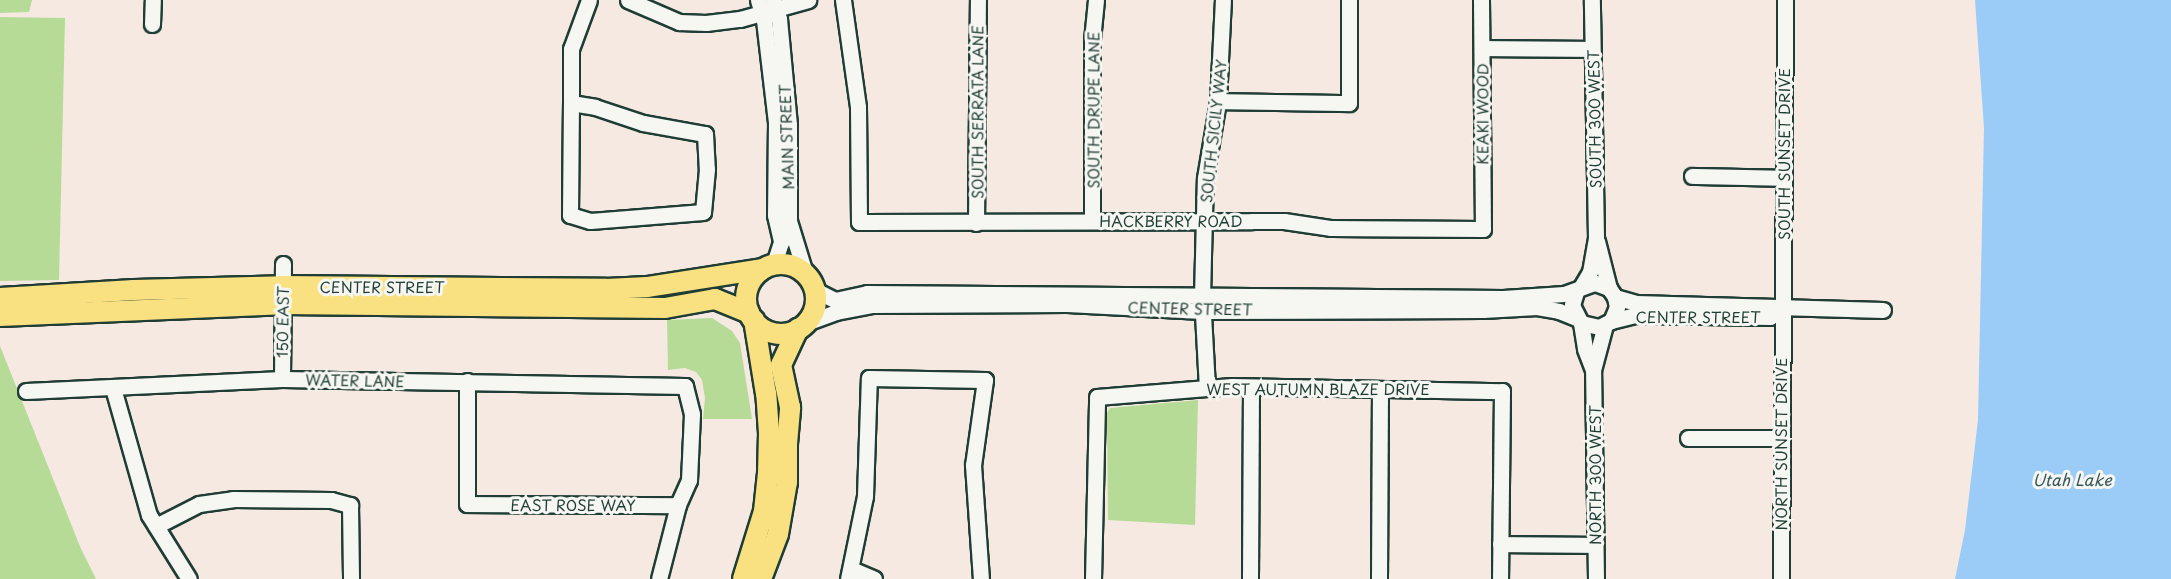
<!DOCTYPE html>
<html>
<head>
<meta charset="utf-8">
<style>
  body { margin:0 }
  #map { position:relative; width:2171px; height:579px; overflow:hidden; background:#f5e9e2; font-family:"Playpen Sans",sans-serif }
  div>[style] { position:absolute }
  .green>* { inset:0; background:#b6db96 }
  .water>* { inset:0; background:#9bcbf7 }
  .roads { filter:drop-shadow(2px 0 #1f3d34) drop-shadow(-2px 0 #1f3d34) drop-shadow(0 2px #1f3d34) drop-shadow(0 -2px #1f3d34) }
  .minor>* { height:15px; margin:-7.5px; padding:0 7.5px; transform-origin:7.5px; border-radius:7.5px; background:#f6f6f2 }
  .major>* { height:20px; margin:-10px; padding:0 10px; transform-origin:10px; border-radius:10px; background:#f9e181 }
  .major>.ring { margin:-10px; padding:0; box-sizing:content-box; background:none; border:20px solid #f9e181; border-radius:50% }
  span { translate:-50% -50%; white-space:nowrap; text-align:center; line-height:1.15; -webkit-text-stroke:6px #f6f6f2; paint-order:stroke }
  .street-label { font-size:15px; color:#1f3d34 }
  .water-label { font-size:16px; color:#38595b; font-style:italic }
</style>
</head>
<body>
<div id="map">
  <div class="green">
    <i style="clip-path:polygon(0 0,32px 0,29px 12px,0 13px)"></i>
    <i style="clip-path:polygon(0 17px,65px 18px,59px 280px,0 281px)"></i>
    <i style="clip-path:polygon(712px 318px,732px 331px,740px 343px,752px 419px,703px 419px,705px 398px,702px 380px,696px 372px,685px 368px,668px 370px,667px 320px)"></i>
    <i style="clip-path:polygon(0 346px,81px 549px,96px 579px,0 579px)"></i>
    <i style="clip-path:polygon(1198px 400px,1195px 525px,1108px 520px,1107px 413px,1110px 408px)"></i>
  </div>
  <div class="water">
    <i style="clip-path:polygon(1975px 0,2171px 0,2171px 579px,1955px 579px,1965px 530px,1978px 420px,1984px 128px)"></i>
  </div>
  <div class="roads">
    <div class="minor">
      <i style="left:628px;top:0;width:56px;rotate:23.3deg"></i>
      <i style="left:679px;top:22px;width:27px;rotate:2deg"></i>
      <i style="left:706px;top:23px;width:34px;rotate:-7deg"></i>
      <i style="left:740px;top:19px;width:71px;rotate:-15.6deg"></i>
      <i style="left:758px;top:0;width:21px;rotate:73deg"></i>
      <i style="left:764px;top:20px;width:103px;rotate:83.3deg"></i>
      <i style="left:776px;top:122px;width:93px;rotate:90.6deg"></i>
      <i style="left:775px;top:215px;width:28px;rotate:77deg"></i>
      <i style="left:781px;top:242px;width:23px;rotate:108deg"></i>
      <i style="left:773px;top:0;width:20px;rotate:72deg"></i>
      <i style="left:779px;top:19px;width:106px;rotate:84.6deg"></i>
      <i style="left:789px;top:125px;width:96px;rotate:90deg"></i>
      <i style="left:789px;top:221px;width:54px;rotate:72.9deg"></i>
      <i style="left:843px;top:0;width:108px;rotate:82deg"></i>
      <i style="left:858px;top:107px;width:115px;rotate:89.5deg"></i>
      <i style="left:859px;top:222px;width:393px;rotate:-0.1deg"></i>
      <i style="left:1252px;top:221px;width:32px"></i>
      <i style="left:1284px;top:221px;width:48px;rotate:8.5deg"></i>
      <i style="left:1331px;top:228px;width:152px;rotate:0.4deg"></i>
      <i style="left:1483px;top:229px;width:229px;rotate:-90.5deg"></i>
      <i style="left:152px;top:24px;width:24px;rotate:-88deg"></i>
      <i style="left:1482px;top:48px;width:110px;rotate:0.5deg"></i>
      <i style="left:1218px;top:101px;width:131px;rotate:0.9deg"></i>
      <i style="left:1349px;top:103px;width:103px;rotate:-90deg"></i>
      <i style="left:571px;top:103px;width:24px;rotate:9deg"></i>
      <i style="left:595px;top:107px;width:51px;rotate:18.4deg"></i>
      <i style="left:643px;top:123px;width:63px;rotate:10.1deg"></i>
      <i style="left:705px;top:134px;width:35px;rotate:87deg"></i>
      <i style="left:707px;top:169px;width:43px;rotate:95.3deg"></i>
      <i style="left:703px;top:212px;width:113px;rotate:175.4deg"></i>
      <i style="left:590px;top:221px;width:21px;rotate:-163deg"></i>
      <i style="left:570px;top:215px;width:112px;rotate:-89.5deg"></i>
      <i style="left:571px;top:103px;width:54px;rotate:-90deg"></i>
      <i style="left:571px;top:49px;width:52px;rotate:-69.8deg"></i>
      <i style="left:1692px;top:176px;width:92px;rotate:1.2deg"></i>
      <i style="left:1092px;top:221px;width:181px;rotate:-90deg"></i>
      <i style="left:1092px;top:40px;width:40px;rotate:-84.3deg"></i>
      <i style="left:976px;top:223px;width:223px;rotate:-89.5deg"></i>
      <i style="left:1597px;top:241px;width:49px;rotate:75.7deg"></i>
      <i style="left:1581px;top:287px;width:17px;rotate:-59deg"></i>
      <i style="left:1590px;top:272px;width:35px;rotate:-80deg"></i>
      <i style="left:1596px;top:238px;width:238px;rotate:-91deg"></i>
      <i style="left:815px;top:290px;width:22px;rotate:27deg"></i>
      <i style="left:835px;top:300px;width:33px;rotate:-12deg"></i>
      <i style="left:867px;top:293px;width:636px;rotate:0.45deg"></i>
      <i style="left:1503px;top:298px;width:61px;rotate:-3.8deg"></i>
      <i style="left:1564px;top:294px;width:33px;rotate:-20deg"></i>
      <i style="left:1595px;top:283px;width:15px;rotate:20deg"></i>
      <i style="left:1609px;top:288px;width:11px;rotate:56deg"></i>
      <i style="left:1615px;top:297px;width:10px;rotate:79deg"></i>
      <i style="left:1617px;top:307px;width:15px;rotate:113deg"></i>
      <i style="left:1611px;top:321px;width:13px;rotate:153deg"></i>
      <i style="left:1599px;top:327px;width:18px;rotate:-167deg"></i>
      <i style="left:1581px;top:323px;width:20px;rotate:-117deg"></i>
      <i style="left:1572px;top:305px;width:14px;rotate:-73deg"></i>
      <i style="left:1615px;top:297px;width:22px;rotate:16deg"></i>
      <i style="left:1636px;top:303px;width:247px;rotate:1.6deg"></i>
      <i style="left:1611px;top:321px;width:25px;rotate:-14deg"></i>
      <i style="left:1635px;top:315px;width:135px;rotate:0.8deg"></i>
      <i style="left:1770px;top:317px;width:15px;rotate:-37deg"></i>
      <i style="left:806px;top:323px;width:32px;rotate:-20deg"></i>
      <i style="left:836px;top:312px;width:36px;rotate:-11deg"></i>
      <i style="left:871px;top:305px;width:196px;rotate:-0.3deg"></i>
      <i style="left:1067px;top:304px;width:135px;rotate:3deg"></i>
      <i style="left:1202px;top:311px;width:281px;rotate:-0.2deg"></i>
      <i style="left:1483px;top:310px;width:54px;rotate:-3.2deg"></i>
      <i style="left:1537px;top:307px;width:22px;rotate:10deg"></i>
      <i style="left:1559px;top:311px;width:18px;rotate:22deg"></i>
      <i style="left:1581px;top:323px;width:26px;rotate:81deg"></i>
      <i style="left:1585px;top:349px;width:22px;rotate:69deg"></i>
      <i style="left:282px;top:379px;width:115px;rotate:-89.5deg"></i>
      <i style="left:467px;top:381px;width:123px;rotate:90deg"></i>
      <i style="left:467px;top:504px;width:211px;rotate:0.3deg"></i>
      <i style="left:113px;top:388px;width:132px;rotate:74.2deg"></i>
      <i style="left:149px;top:515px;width:75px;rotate:58deg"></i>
      <i style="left:1207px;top:388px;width:91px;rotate:-93.1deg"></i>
      <i style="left:1202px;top:297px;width:119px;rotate:-88.6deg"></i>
      <i style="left:1205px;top:178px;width:78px;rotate:-80.4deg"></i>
      <i style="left:1218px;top:101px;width:101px;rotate:-87.2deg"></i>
      <i style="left:26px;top:391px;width:256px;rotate:-2.7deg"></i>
      <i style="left:282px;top:379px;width:403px;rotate:1deg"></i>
      <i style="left:685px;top:386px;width:29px;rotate:76deg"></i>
      <i style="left:692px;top:414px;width:66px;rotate:92.6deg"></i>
      <i style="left:689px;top:480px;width:27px;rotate:114deg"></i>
      <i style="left:678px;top:505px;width:76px;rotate:104.4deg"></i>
      <i style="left:1688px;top:438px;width:93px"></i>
      <i style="left:156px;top:526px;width:48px;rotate:-27.1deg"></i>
      <i style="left:199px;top:504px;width:34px;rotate:-8deg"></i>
      <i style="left:233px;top:499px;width:98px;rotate:0.6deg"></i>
      <i style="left:331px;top:500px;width:20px;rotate:15deg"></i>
      <i style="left:350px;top:505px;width:74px;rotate:89.2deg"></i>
      <i style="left:1500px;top:544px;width:95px;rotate:0.6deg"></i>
      <i style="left:851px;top:569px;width:25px;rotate:23deg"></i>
      <i style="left:848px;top:579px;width:85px;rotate:-78.4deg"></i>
      <i style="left:865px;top:496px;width:118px;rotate:-88.1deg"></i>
      <i style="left:869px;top:378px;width:116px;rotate:1deg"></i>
      <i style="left:985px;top:380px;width:86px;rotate:98deg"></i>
      <i style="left:973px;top:465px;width:114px;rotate:86deg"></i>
      <i style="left:1093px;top:579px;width:182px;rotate:-88.7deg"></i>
      <i style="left:1097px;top:397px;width:135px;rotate:-4.7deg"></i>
      <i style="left:1232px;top:386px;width:270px;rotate:1.1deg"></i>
      <i style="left:1502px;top:391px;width:188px;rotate:90.6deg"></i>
      <i style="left:1250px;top:579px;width:192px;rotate:-89.7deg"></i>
      <i style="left:1379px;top:579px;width:190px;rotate:-89.7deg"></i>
      <i style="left:1596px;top:579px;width:209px;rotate:-90.8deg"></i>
      <i style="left:1593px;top:370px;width:47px;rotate:-75.1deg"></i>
      <i style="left:1781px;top:579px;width:579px;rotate:-89.6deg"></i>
    </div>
    <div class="major">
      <i class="ring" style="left:746px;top:264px;width:50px;height:50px"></i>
      <i style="left:0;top:298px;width:134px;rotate:-3.4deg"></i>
      <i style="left:134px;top:290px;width:148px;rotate:-1.5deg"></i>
      <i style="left:282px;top:286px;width:324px;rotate:0.5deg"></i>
      <i style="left:606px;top:289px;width:41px;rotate:-2.8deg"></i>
      <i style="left:647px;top:287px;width:116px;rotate:-8.9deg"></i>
      <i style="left:0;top:316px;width:282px;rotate:-2.4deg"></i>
      <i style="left:282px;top:304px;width:383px;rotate:0.6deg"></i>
      <i style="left:665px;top:308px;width:51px;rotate:-10.2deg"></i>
      <i style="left:715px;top:299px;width:37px;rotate:22deg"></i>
      <i style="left:743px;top:579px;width:71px;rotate:-72.8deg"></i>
      <i style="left:764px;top:511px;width:37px;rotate:-84deg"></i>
      <i style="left:768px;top:474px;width:41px;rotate:-88.6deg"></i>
      <i style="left:769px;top:433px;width:39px;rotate:-94deg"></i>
      <i style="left:766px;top:394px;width:75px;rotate:-99.2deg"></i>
      <i style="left:761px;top:579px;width:48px;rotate:-69.3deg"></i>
      <i style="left:778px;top:534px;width:53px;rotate:-80.2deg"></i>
      <i style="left:787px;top:482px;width:38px;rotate:-90deg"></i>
      <i style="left:787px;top:444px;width:37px;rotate:-85deg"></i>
      <i style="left:790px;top:407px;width:43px;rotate:-102.1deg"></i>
      <i style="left:781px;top:365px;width:40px;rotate:-65deg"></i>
    </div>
  </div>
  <div class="street-label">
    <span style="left:1093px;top:110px;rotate:-90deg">SOUTH DRUPE LANE</span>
    <span style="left:977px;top:112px;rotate:-90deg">SOUTH SERRATA LANE</span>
    <span style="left:1482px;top:114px;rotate:-90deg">KEAKI WOOD</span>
    <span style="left:1594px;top:119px;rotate:-91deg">SOUTH 300 WEST</span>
    <span style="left:1213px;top:131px;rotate:-84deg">SOUTH SICILY WAY</span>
    <span style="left:786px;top:137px;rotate:-92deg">MAIN STREET</span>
    <span style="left:1784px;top:154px;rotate:-90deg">SOUTH SUNSET DRIVE</span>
    <span style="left:1171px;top:221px">HACKBERRY ROAD</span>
    <span style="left:382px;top:287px">CENTER STREET</span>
    <span style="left:1190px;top:308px;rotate:1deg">CENTER STREET</span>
    <span style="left:1698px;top:317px">CENTER STREET</span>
    <span style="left:282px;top:322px;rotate:-89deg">150 EAST</span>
    <span style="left:355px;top:380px;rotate:1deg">WATER LANE</span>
    <span style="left:1318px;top:389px">WEST AUTUMN BLAZE DRIVE</span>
    <span style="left:1781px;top:444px;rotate:-90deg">NORTH SUNSET DRIVE</span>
    <span style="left:1595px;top:475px;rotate:-90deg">NORTH 300 WEST</span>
    <span style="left:573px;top:505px">EAST ROSE WAY</span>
  </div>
  <div class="water-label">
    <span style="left:2072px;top:479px">Utah Lake</span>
  </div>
</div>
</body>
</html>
